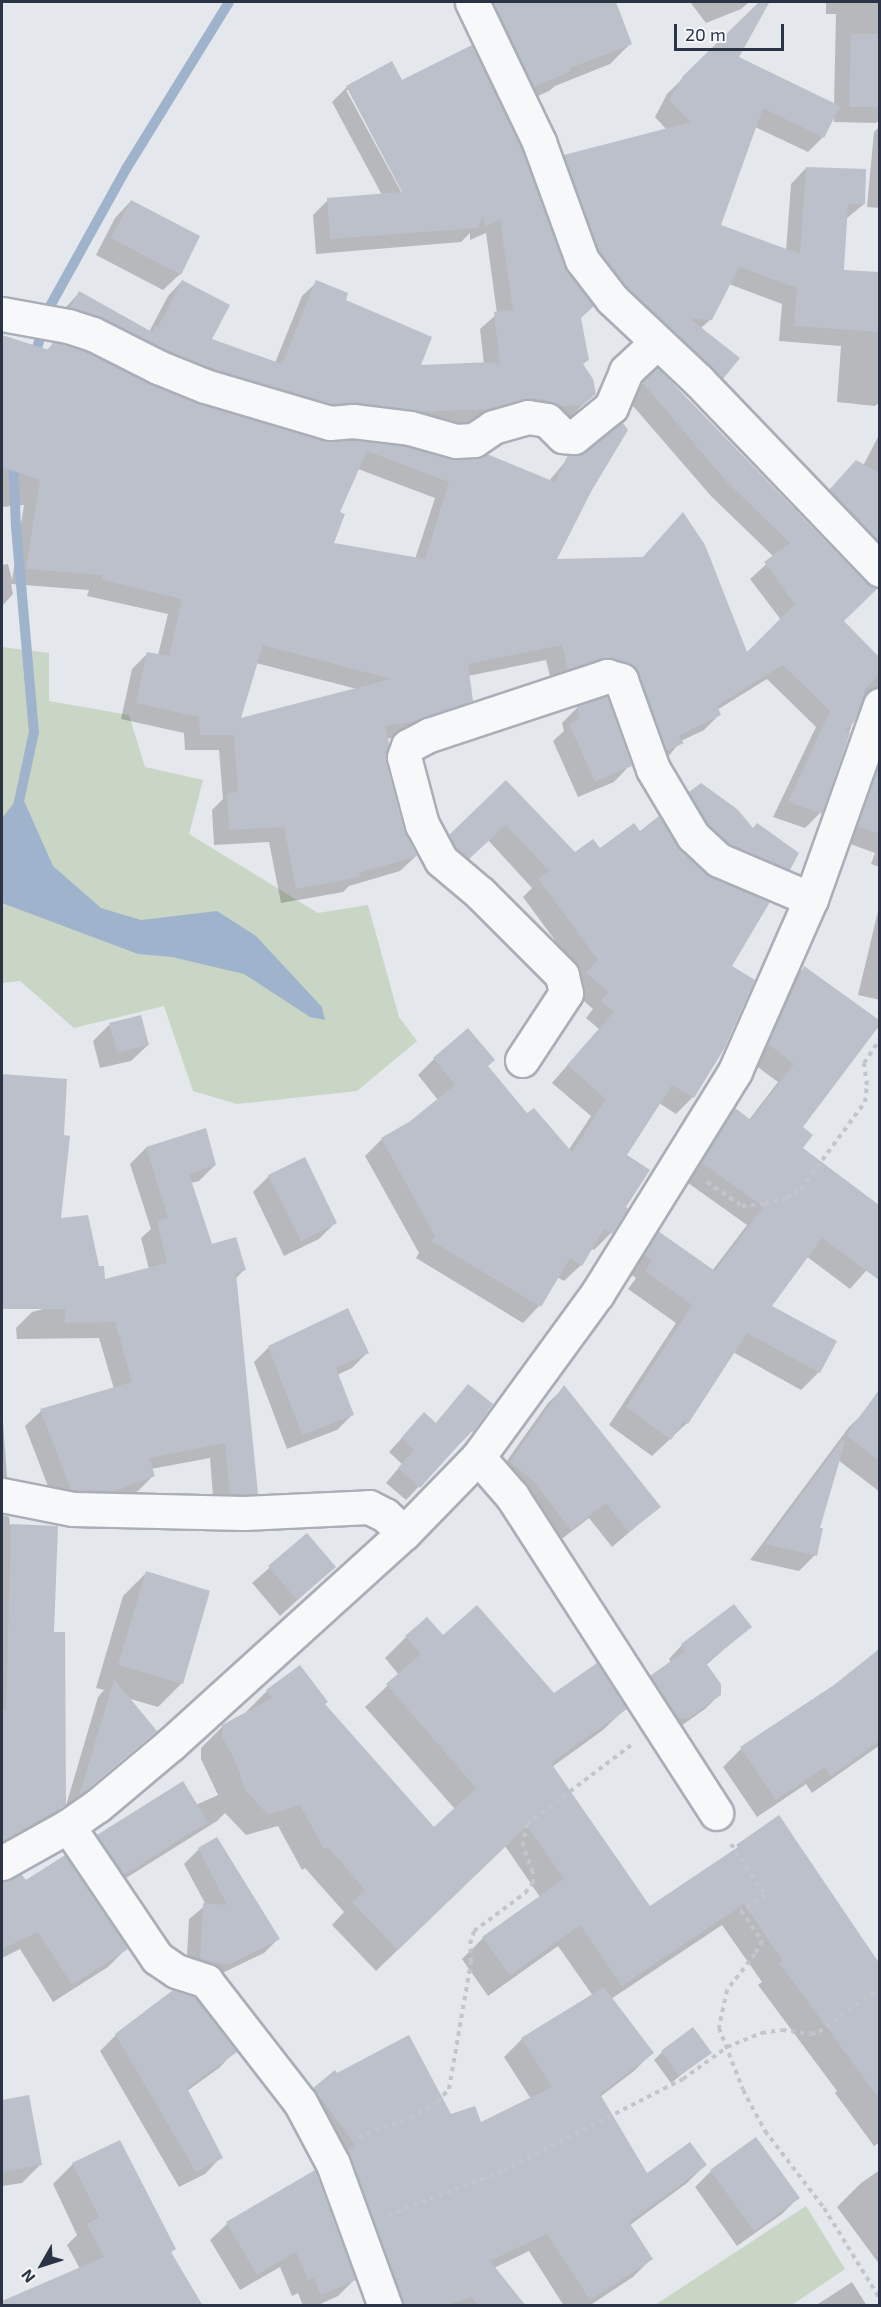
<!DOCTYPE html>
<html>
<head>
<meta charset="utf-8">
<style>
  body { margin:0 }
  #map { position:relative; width:881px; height:2307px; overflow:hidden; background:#e4e7ec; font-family:"Exo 2",sans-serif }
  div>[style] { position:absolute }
  .green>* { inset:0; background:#c9d6c5 }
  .water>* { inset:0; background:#9fb4cc }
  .shadow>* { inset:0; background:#0003 }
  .stream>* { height:10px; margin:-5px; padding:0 5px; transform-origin:5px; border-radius:5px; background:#9fb4cc }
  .building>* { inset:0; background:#bbc0ca }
  .path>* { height:4px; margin-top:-2px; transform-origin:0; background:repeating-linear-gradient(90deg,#c2c5cb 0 4.5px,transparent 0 9px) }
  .roads { filter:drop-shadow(2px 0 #a9aeb7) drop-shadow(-2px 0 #a9aeb7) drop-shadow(0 2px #a9aeb7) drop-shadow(0 -2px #a9aeb7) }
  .minor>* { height:33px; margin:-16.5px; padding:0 16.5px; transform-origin:16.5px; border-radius:16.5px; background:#f7f8fa }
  span { translate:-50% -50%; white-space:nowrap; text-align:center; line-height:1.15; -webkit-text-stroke:4.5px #f4f6f9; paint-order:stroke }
  .frame { position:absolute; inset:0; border:3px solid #2b3445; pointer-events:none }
  .north { position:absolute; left:12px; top:2235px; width:60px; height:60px; -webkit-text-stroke:4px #f4f6f9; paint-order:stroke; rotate:231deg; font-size:16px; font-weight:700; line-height:24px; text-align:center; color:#2b3445 }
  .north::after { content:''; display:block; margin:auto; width:21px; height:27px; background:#2b3445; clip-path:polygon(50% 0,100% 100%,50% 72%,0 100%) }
  .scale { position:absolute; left:674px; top:24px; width:110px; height:27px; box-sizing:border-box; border:3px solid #2b3445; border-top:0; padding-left:8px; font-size:18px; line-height:21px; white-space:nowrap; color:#2b3445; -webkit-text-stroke:4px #f4f6f9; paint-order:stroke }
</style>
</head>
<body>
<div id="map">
  <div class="green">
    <i style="clip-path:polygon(2px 647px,49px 653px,49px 701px,129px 715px,145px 767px,203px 780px,189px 834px,318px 913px,368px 905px,399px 1017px,417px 1041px,357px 1091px,237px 1104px,193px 1091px,164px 1006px,74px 1028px,20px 981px,2px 983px)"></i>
    <i style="clip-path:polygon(806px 2206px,845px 2269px,792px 2305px,655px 2305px)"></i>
  </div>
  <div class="water">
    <i style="clip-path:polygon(21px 794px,53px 866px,101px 908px,141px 920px,217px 911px,256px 936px,322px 1007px,325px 1020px,310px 1017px,244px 974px,172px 957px,138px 954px,2px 903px,2px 818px)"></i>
  </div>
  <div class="shadow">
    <i style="clip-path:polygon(454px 2px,614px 2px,631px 43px,610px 64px,555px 86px,549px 91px,513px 107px,469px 14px)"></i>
    <i style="clip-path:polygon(690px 2px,749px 2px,741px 9px,706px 23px)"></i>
    <i style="clip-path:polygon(761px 2px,767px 3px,737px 57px,834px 105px,836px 14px,826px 14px,826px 2px,880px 2px,880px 119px,876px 123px,834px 122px,834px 115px,823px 137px,808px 152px,755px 127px,719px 226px,786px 251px,791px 184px,806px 168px,864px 204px,846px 219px,843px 271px,880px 274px,880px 402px,875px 406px,837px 402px,841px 346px,779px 341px,782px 304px,729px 284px,711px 319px,700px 329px,738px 358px,707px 394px,611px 302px,549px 172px,564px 156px,667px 130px,655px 117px,667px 94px)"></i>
    <i style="clip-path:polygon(evenodd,401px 82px,579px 319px,582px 365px,594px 394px,567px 420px,406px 426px,340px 417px,57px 322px,65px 308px,79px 293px,149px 332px,168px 296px,182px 281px,210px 340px,275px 363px,302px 296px,317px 282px,344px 301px,418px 366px,484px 364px,480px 329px,497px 314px,486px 233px,470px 240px,470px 233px,461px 242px,316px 254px,313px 215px,328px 200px,382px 195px,332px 102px,347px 87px,401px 82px,346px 90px,350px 90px,407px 198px,405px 199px,346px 90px)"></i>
    <i style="clip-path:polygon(880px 126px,880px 208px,867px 207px,874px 132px)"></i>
    <i style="clip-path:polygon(131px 201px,180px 274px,163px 290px,96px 255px,115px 218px)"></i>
    <i style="clip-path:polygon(evenodd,2px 336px,46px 351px,53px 344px,198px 405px,324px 442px,457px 461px,549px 481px,569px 457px,591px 490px,555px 561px,747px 654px,781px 620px,750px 579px,774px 557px,711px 496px,627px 399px,657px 370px,866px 584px,842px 621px,880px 659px,880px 710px,870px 702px,860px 702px,820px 813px,805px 828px,773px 817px,816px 727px,767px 679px,717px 710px,719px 715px,704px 730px,681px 741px,667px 758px,651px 765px,623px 689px,552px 684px,546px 660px,468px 676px,471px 700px,455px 716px,387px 739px,384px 762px,402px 830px,416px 856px,400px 871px,349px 886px,343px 892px,281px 903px,269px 842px,214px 845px,212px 810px,223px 799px,219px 750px,185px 750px,184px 733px,121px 719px,132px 669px,148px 653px,158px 655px,168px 614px,87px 596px,89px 590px,11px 584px,13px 594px,2px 606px,2px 565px,8px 564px,12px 580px,24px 505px,2px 507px,2px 457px,26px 454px,2px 444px,2px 336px,358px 469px,435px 498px,415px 559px,332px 544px,338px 512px,358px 469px,2px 336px,256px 663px,357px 689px,239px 720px,256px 663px)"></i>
    <i style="clip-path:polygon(880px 433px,880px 575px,815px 507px,841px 478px,863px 466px)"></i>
    <i style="clip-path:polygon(578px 707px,630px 765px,614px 782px,578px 797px,553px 741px,564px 731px,562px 723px)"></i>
    <i style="clip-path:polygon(880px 737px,880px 867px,871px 864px,875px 853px,842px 841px)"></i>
    <i style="clip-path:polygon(506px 782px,575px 854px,729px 967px,723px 1048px,693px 1097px,676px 1114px,659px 1103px,625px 1155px,624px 1208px,611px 1233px,594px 1250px,591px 1248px,581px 1265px,564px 1281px,557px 1277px,539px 1306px,523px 1323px,416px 1258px,419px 1253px,365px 1156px,382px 1139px,410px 1124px,438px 1100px,418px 1075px,434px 1059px,486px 1067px,527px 1115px,568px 1151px,591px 1116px,552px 1083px,599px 1029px,586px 1018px,593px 1009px,571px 990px,582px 977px,523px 897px,532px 888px,488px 840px,452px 875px,433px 853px)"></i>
    <i style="clip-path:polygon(701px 784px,788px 869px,775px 882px,676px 807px)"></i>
    <i style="clip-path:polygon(880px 903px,880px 1000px,858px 995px)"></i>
    <i style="clip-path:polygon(804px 968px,801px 1148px,880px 1207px,880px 1255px,850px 1289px,806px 1256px,769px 1306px,835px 1342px,819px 1372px,801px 1390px,733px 1352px,687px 1423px,652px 1456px,609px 1425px,676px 1323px,628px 1289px,636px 1278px,627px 1272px,641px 1250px,658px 1233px,712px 1271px,747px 1225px,684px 1180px,718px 1127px,735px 1110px,749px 1120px,778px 1082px,751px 1062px,786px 985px)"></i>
    <i style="clip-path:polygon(109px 1025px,148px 1045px,131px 1061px,100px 1068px,93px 1041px)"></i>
    <i style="clip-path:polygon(2px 1075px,66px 1080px,59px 1220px,103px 1292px,149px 1269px,141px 1238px,151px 1229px,130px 1164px,146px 1148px,215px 1165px,199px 1181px,191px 1183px,211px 1246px,244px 1270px,235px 1279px,256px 1493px,240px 1509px,214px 1509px,210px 1458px,151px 1469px,154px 1475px,138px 1491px,98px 1507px,55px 1505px,25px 1426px,41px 1411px,114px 1389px,99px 1338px,17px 1339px,16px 1328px,32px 1312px,59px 1305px,2px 1301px)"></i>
    <i style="clip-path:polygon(269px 1176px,335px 1223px,319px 1239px,284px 1256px,253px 1192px)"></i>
    <i style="clip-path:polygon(269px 1347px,368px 1352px,352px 1368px,337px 1375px,352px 1415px,337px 1430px,287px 1449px,254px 1362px)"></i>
    <i style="clip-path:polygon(468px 1386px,472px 1431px,406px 1500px,386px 1483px,402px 1464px,389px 1452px,411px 1428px,435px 1424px)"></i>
    <i style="clip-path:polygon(564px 1388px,659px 1507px,612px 1547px,589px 1518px,554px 1545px,494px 1479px,548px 1403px)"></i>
    <i style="clip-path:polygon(880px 1406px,880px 1492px,838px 1460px,818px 1529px,815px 1555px,799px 1571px,750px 1560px,849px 1427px,867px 1410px,873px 1414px)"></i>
    <i style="clip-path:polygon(2px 1408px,7px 1477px,2px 1482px)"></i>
    <i style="clip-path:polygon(2px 1515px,9px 1517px,10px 1525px,56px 1527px,53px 1633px,64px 1804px,48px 1821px,2px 1845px,2px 1758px,11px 1755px,2px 1753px)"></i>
    <i style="clip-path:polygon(307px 1535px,334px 1567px,280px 1616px,252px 1583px)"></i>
    <i style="clip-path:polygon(146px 1573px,209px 1592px,181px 1684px,158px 1707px,127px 1698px,155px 1731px,65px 1809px,98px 1697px,104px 1690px,96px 1688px,123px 1596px)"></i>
    <i style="clip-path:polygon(750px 1627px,706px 1665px,719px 1695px,705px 1709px,674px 1731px,637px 1690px,671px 1663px,669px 1659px,682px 1645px)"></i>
    <i style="clip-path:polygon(406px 1637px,443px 1637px,553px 1695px,625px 1709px,603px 1730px,552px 1767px,650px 1908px,728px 1856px,779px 1817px,880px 1965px,880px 2142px,874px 2146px,835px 2093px,837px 2091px,758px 1985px,762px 1982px,722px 1925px,611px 1999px,652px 2053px,634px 2071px,600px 2097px,647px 2175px,705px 2165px,687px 2183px,630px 2225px,651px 2259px,633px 2277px,589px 2306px,564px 2306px,529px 2251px,494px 2268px,524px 2306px,450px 2306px,440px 2292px,399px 2271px,372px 2283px,296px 2107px,314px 2089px,337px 2074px,480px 2124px,531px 2099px,504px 2057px,522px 2039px,593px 1996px,558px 1946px,488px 1996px,462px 1959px,483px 1938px,540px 1897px,505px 1846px,376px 1971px,332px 1925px,344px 1912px,305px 1868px,302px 1870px,278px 1826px,246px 1835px,225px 1813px,217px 1821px,107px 1890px,88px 1862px,104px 1846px,218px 1795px,201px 1759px,201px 1748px,223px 1726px,245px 1713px,267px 1691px,300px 1667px,324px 1705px,434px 1829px,455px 1809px,365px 1707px,399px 1675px,385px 1658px)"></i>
    <i style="clip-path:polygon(880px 1652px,880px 1745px,812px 1793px,806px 1784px,757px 1817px,723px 1767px,741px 1749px,834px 1686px)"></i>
    <i style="clip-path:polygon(217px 1839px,278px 1939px,264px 1953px,212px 1978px,186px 1973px,189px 1919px,206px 1905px,184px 1864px,198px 1850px)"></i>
    <i style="clip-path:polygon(68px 1862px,126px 1949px,108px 1967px,53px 2002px,20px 1949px,2px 1958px,2px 1891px)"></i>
    <i style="clip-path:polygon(116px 2035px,235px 2051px,219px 2068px,187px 2091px,221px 2157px,205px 2174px,179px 2187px,100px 2051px)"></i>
    <i style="clip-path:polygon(662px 2052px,710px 2052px,671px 2083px,654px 2060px)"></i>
    <i style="clip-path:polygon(28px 2097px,40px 2165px,22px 2183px,2px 2186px,2px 2101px)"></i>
    <i style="clip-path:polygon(73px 2164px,174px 2249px,170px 2253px,80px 2269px,67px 2245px,77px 2235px,53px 2184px)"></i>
    <i style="clip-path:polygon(880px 2170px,880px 2265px,837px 2207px,861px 2183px)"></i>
    <i style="clip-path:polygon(711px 2171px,798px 2198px,782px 2214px,737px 2246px,695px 2187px)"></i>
    <i style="clip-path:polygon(314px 2172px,354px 2280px,338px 2296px,316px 2306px,303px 2306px,298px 2293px,292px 2296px,280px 2267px,240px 2290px,210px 2240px,227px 2224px)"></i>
    <i style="clip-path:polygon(852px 2282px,867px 2306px,815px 2306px)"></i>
  </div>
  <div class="stream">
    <i style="left:34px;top:358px;width:52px;rotate:-73.3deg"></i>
    <i style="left:49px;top:308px;width:159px;rotate:-61deg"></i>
    <i style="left:126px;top:169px;width:196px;rotate:-58.3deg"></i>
    <i style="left:13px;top:458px;width:69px;rotate:87.5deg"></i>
    <i style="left:16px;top:527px;width:206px;rotate:85deg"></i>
    <i style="left:34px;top:732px;width:76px;rotate:102.2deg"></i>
  </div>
  <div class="building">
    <i style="clip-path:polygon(493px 2px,616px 2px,632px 44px,570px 68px,572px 71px,534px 87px)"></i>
    <i style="clip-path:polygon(759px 2px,769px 3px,739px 57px,840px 106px,824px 138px,763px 108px,721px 225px,800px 254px,806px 167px,866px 169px,865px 204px,848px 204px,844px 270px,879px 272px,879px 332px,794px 326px,797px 288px,739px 267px,712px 320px,689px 318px,740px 358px,723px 379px,626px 286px,599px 251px,564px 155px,691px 122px,669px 100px,683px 76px)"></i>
    <i style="clip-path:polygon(851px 34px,879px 34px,879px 107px,849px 107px)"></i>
    <i style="clip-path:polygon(472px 45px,522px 149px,565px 267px,594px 306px,581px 318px,589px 360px,583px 364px,593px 379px,596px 394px,583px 405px,560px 406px,550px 401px,530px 398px,487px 409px,421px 412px,355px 402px,332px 404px,211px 368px,166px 350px,101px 317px,71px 307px,79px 291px,152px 332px,155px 326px,158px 327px,182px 280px,230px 305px,212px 339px,282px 364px,316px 280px,348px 293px,346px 300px,432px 337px,421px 365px,493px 362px,500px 365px,494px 312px,513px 310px,500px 220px,485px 226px,483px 214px,478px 228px,330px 239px,327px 198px,402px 192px,346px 86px,392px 61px,402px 80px)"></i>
    <i style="clip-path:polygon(131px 200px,200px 236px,181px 275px,111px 238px)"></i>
    <i style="clip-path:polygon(evenodd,2px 335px,49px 350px,53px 342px,86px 351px,150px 384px,198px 403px,325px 441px,353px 440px,406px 446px,457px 460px,476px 459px,487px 454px,555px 482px,568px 455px,586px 452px,622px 422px,628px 430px,592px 490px,557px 559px,643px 557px,683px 512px,705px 545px,747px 652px,795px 604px,764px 562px,790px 543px,726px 481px,642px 382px,657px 367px,866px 583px,878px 588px,844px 621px,879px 657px,879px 674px,863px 691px,866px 694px,854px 722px,845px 731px,850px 733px,822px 814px,788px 802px,830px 711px,783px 665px,717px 706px,721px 715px,678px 736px,684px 743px,666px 751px,634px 667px,612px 658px,602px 658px,568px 669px,562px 645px,468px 664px,473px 701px,413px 722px,385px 726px,389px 743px,386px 762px,404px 830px,417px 856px,359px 873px,360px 877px,296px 889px,284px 827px,229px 830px,227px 793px,238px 792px,234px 735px,200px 735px,199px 717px,136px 703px,147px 652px,169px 656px,182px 599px,102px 580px,103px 575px,26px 569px,40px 480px,2px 467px,2px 335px,367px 451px,449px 482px,425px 559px,334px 543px,345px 514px,340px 512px,367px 451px,2px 335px,263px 645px,391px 679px,241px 718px,263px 645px)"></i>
    <i style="clip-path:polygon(856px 460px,879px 473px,879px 542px,829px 490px)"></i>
    <i style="clip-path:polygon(607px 696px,632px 766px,595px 782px,569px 724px,580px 719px,577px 706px)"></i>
    <i style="clip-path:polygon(879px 762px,879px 834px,857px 826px)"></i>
    <i style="clip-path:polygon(506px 780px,575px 852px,593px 839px,600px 848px,634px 823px,640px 831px,659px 816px,680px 850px,706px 874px,770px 902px,732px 966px,755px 980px,724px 1049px,694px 1098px,672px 1085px,627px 1155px,650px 1170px,626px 1207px,628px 1209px,612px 1234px,604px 1229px,582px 1266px,570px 1258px,541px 1307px,432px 1241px,435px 1236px,381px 1138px,409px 1122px,455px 1085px,433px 1058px,468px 1028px,495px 1060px,488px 1066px,527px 1113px,534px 1108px,572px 1152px,606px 1099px,567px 1065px,614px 1012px,601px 1001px,609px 992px,586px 973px,598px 960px,538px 879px,549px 871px,506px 825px,469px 859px,456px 848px,449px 835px)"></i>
    <i style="clip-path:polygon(701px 783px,737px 809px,753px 828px,757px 823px,799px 853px,790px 870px,729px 844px,708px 824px,689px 792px)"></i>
    <i style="clip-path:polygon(804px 966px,879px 1020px,879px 1026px,803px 1127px,813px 1135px,803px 1148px,879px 1205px,879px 1280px,822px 1238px,772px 1306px,837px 1341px,820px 1373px,747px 1333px,688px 1424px,684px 1421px,671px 1440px,626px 1407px,692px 1305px,645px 1271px,652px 1260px,644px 1254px,658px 1231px,715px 1271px,763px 1207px,701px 1162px,735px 1108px,751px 1120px,794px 1064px,768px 1044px)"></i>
    <i style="clip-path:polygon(141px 1015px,149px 1045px,117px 1052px,109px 1023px)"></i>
    <i style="clip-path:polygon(2px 1074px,67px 1079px,64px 1135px,70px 1136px,61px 1218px,88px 1215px,99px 1266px,104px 1266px,105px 1279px,167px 1263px,157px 1221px,168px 1218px,146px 1147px,206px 1128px,216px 1165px,189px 1174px,212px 1244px,236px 1237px,246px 1270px,236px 1273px,258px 1494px,230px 1494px,225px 1443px,149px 1458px,155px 1476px,115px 1491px,71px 1490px,40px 1409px,132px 1382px,115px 1322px,65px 1323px,65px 1309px,2px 1309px)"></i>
    <i style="clip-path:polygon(305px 1157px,337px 1223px,301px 1241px,268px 1175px)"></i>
    <i style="clip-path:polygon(348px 1308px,369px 1353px,336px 1368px,354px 1415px,302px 1435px,268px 1346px)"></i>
    <i style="clip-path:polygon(468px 1384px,493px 1404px,473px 1432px,471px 1431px,420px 1488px,398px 1468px,414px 1450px,401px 1438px,424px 1412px,436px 1423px)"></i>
    <i style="clip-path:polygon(564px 1385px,661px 1507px,629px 1532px,606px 1503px,571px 1530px,533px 1481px,510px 1462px)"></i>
    <i style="clip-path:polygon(879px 1390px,879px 1461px,846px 1435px)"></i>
    <i style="clip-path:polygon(842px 1440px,845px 1442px,820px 1528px,823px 1528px,817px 1556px,765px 1544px)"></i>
    <i style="clip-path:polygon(11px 1524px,58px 1526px,54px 1632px,65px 1632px,66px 1805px,2px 1842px,2px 1710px,6px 1710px)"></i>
    <i style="clip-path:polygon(307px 1533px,336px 1567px,297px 1600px,268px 1566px)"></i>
    <i style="clip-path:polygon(146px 1571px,210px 1591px,183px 1684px,118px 1665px)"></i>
    <i style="clip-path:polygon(734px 1604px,752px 1627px,706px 1663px,721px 1684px,721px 1695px,689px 1718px,677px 1718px,650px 1676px,685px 1651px,681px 1644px)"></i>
    <i style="clip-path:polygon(477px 1605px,554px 1693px,597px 1663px,627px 1709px,551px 1763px,650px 1906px,738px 1847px,736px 1845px,779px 1815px,879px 1963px,879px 2098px,779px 1963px,782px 1960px,744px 1904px,622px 1986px,580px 1925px,510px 1976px,482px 1937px,564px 1879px,527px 1826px,398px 1950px,352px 1902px,365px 1890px,328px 1847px,324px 1849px,300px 1805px,268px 1815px,245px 1790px,235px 1760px,222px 1737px,222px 1725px,272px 1698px,266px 1690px,300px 1665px,328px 1702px,325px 1704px,434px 1827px,476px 1788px,386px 1684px,421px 1654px,405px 1636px,427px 1617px,443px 1635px)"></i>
    <i style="clip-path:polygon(879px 1649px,879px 1741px,831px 1776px,825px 1767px,776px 1800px,740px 1747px,834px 1685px)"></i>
    <i style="clip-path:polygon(114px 1679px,157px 1731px,79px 1796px)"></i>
    <i style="clip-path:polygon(183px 1781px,208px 1822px,124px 1875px,97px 1835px)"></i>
    <i style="clip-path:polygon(217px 1837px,280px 1939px,228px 1965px,200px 1959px,203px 1903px,227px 1905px,198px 1848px)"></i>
    <i style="clip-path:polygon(65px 1855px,128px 1949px,72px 1985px,38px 1932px,2px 1949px,2px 1882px,21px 1874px,26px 1880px)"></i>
    <i style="clip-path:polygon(604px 1987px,654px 2053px,600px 2094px,647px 2173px,690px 2142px,707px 2165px,629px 2222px,653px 2259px,590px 2300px,547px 2234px,490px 2261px,526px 2306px,479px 2306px,472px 2297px,444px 2306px,403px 2306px,347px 2151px,356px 2146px,313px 2088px,335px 2070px,337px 2073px,409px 2035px,451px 2114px,475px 2106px,481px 2122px,552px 2087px,521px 2038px)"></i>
    <i style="clip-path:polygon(173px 1990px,195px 1997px,237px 2052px,187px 2088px,223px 2158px,196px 2172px,115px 2034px)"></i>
    <i style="clip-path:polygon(693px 2027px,712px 2053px,679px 2076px,661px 2051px)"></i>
    <i style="clip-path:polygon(29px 2095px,42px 2165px,2px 2172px,2px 2100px)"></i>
    <i style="clip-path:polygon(756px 2137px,800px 2198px,754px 2231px,710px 2170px)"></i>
    <i style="clip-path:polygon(120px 2140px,176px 2249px,171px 2252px,203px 2306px,2px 2306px,2px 2301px,104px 2257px,87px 2224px,99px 2217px,72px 2163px)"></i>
    <i style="clip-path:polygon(315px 2170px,356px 2280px,321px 2295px,314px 2278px,308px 2280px,296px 2252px,257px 2275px,226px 2222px)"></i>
  </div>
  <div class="path">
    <i style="left:707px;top:1182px;width:42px;rotate:34.4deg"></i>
    <i style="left:742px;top:1206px;width:23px;rotate:-5deg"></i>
    <i style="left:765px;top:1204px;width:23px;rotate:-15deg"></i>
    <i style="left:787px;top:1198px;width:17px;rotate:-33deg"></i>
    <i style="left:801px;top:1189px;width:108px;rotate:-53.7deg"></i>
    <i style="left:865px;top:1102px;width:17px;rotate:-83deg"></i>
    <i style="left:867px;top:1085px;width:22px;rotate:-98deg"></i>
    <i style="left:864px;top:1063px;width:29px;rotate:-56deg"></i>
    <i style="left:731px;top:1844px;width:61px;rotate:56.3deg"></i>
    <i style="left:765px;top:1895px;width:29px;rotate:146deg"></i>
    <i style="left:741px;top:1911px;width:37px;rotate:55deg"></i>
    <i style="left:762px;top:1941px;width:15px;rotate:118deg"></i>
    <i style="left:755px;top:1954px;width:46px;rotate:127.9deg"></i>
    <i style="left:727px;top:1990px;width:39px;rotate:102deg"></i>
    <i style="left:719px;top:2028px;width:66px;rotate:68.8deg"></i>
    <i style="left:743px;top:2090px;width:47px;rotate:61.8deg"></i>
    <i style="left:765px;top:2131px;width:97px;rotate:52.5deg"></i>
    <i style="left:824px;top:2208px;width:107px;rotate:58.4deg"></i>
    <i style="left:358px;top:2137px;width:55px;rotate:-20.1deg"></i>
    <i style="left:410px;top:2118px;width:31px;rotate:-31deg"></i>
    <i style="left:437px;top:2102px;width:18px;rotate:-47deg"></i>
    <i style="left:449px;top:2089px;width:129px;rotate:-80.2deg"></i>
    <i style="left:471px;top:1962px;width:18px;rotate:-93deg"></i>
    <i style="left:470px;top:1944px;width:14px;rotate:-73deg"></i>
    <i style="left:474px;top:1931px;width:64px;rotate:-36.7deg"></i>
    <i style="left:525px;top:1893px;width:13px;rotate:-51deg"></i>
    <i style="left:533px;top:1883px;width:11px;rotate:-90deg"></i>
    <i style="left:533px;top:1872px;width:28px;rotate:-111deg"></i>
    <i style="left:523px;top:1846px;width:22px;rotate:-80deg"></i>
    <i style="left:527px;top:1824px;width:131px;rotate:-37.2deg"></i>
    <i style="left:388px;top:2215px;width:123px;rotate:-20.9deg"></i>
    <i style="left:503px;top:2171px;width:202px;rotate:-27.1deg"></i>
    <i style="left:683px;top:2079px;width:54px;rotate:-36deg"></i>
    <i style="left:727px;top:2047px;width:38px;rotate:-22deg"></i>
    <i style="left:762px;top:2033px;width:20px;rotate:-9deg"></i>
    <i style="left:782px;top:2030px;width:29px;rotate:8deg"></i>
    <i style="left:811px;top:2034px;width:8px;rotate:-14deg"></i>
    <i style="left:819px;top:2032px;width:75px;rotate:-35.8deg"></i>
  </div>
  <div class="roads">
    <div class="minor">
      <i style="left:472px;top:2px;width:155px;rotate:64.4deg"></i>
      <i style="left:539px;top:142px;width:126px;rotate:70deg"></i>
      <i style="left:582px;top:260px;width:49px;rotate:52.4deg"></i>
      <i style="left:612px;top:299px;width:118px;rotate:43.3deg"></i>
      <i style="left:698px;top:380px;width:263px;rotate:46.2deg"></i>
      <i style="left:2px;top:314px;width:67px;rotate:10.3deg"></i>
      <i style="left:68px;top:326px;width:26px;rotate:18deg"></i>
      <i style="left:93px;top:334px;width:73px;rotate:26.9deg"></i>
      <i style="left:158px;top:367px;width:51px;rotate:22deg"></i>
      <i style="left:205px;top:386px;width:130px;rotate:16.5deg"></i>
      <i style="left:330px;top:423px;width:23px;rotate:-5deg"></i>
      <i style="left:353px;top:421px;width:57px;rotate:7deg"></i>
      <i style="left:410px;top:428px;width:48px;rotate:15.8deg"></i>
      <i style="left:456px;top:441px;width:18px;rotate:-3deg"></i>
      <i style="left:474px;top:440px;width:23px;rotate:-34deg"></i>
      <i style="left:493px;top:427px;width:36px;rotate:-16deg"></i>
      <i style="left:528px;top:417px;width:19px;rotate:9deg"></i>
      <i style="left:547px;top:420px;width:23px;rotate:45deg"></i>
      <i style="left:563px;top:436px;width:11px;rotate:5deg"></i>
      <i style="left:574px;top:437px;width:48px;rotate:-39deg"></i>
      <i style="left:611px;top:407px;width:39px;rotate:-67deg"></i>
      <i style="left:626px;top:371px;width:42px;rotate:-43.1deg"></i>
      <i style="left:522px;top:1060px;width:80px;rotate:-56.7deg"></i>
      <i style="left:566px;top:993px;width:18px;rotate:-103deg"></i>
      <i style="left:562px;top:975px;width:116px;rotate:-135deg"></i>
      <i style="left:480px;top:893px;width:51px;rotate:-139.8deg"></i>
      <i style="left:441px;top:860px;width:40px;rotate:-118deg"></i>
      <i style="left:422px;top:825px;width:70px;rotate:-104.8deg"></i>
      <i style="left:404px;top:757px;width:12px;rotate:-70deg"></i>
      <i style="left:408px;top:746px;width:24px;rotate:-28deg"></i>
      <i style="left:429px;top:735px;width:188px;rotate:-18.3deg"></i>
      <i style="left:607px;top:676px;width:15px;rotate:16deg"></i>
      <i style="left:621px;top:680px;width:95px;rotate:70.2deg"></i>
      <i style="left:653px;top:769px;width:78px;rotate:59.2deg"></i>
      <i style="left:693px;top:836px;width:35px;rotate:43deg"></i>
      <i style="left:719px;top:860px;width:100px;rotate:23deg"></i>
      <i style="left:478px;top:1457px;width:52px;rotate:48.9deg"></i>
      <i style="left:512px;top:1496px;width:377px;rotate:57.2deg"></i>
      <i style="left:2px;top:1495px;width:72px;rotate:11.2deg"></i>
      <i style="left:73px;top:1509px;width:171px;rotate:1.3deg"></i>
      <i style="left:244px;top:1513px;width:125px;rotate:-2.7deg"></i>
      <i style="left:369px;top:1507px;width:18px;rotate:27deg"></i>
      <i style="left:385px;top:1515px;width:26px;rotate:43deg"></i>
      <i style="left:68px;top:1826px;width:159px;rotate:56deg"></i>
      <i style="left:157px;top:1958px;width:23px;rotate:34deg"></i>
      <i style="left:176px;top:1971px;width:32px;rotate:18deg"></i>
      <i style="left:206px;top:1981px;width:153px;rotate:52.2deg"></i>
      <i style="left:300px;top:2102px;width:70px;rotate:62deg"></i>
      <i style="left:333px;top:2164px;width:151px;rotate:69.9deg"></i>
      <i style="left:2px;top:1863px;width:76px;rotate:-29.3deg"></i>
      <i style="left:68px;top:1826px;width:35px;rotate:-35deg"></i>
      <i style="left:97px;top:1806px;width:97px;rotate:-40deg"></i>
      <i style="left:171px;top:1744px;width:314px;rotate:-42.2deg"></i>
      <i style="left:404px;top:1533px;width:106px;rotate:-45.8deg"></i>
      <i style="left:478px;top:1457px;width:202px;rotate:-53.9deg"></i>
      <i style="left:597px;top:1294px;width:262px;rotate:-58.2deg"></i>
      <i style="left:735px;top:1071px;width:188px;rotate:-66.2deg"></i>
      <i style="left:811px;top:899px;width:206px;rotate:-70.4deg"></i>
    </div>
  </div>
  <div class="frame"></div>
  <div class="north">N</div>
  <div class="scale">20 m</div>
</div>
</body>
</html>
